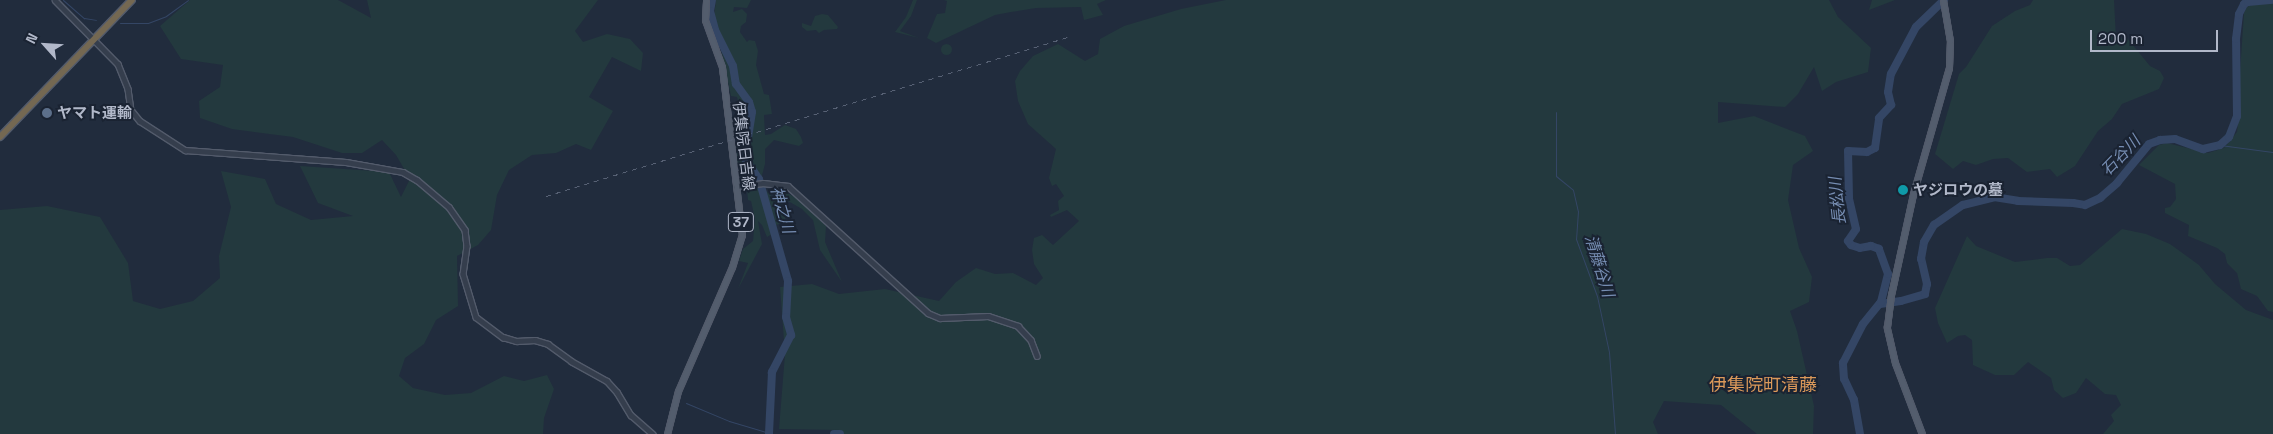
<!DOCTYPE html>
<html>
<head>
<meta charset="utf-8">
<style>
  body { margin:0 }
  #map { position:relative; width:2273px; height:434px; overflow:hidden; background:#212c3d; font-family:"Space Grotesk","Noto Sans JP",sans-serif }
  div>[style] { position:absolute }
  .green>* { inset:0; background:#23393e }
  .round { border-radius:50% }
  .stream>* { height:1px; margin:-0.5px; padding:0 0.5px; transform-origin:0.5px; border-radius:0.5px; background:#344665 }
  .river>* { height:8px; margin:-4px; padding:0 4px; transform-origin:4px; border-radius:4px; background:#344665 }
  .roads { filter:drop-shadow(1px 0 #535b6b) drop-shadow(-1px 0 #535b6b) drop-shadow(0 1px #535b6b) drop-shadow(0 -1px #535b6b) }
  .minor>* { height:4.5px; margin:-2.25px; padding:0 2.25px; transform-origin:2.25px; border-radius:2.25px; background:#353e4d }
  .major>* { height:5px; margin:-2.5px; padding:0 2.5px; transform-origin:2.5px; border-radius:2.5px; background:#535d6d }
  .highway>* { height:6px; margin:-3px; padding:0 3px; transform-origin:3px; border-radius:3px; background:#746852 }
  .rail>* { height:1px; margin-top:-0.5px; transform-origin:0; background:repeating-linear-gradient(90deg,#576174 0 5px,transparent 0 10px) }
  .dots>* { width:14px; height:14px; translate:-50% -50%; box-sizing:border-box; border:2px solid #1a2332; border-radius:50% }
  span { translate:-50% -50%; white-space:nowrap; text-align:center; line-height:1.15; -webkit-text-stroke:4px #1a2332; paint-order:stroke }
  .shield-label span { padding:1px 4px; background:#1a2332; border:1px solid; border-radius:4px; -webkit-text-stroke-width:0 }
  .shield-label { font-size:14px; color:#b1b8c9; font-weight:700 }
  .poi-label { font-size:15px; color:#b1b8c9; font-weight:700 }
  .left { translate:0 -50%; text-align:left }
  .street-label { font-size:15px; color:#b1b8c9 }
  .water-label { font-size:16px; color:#768db2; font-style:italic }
  .quarter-label { font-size:18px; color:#db995a }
  .north { position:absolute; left:20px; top:20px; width:50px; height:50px; -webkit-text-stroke:4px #1a2332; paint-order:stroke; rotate:296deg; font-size:14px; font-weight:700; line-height:20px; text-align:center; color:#b1b8c9 }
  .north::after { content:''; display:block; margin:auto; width:18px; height:22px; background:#b1b8c9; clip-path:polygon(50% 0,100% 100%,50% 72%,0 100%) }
  .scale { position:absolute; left:2090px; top:30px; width:128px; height:22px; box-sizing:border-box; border:2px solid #b1b8c9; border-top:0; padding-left:6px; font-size:15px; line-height:18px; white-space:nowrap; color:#b1b8c9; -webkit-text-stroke:4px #1a2332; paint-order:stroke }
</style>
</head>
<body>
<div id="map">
  <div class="green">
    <i style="clip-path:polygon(190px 0,338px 0,371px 18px,367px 0,598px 0,575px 31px,583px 42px,607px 34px,630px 39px,643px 53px,641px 71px,612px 57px,589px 97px,613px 111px,591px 150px,576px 144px,556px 153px,532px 155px,509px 170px,497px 195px,491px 230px,478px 245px,457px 256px,458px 306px,436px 320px,424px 344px,405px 358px,399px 376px,413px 388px,445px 395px,471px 393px,504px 376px,524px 381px,547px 375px,554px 389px,544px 418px,543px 434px,0 434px,0 210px,47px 206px,100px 217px,128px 263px,133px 301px,160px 309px,193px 301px,220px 278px,219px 256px,231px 207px,221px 171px,265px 179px,276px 204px,311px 220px,353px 216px,318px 203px,300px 166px,389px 172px,401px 197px,410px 179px,396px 155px,382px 140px,362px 153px,342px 153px,293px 137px,232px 129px,200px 118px,199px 101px,220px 87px,223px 65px,181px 59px,160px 26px)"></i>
    <i style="clip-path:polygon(716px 0,751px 0,747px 8px,734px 7px,733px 12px,742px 9px,747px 14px,746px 22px,741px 26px,740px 32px,747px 42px,749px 40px,755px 41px,758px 51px,756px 65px,764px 94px,769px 95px,772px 114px,764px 115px,765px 135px,771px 134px,785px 125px,796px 129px,801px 137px,803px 143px,799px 146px,774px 140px,765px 149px,765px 164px,761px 179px,764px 189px,777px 201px,786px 193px,791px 195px,802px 201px,826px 226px,825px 242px,842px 282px,820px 250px,813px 220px,802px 209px,788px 201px,781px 205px,785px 215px,785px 222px,770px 227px,772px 234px,767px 237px,762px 225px,758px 221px,762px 244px,738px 289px,748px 263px,739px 261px,743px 249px,753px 241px,755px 219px,751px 201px,748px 200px,746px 178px,743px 168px,737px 163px,736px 125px,741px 114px,737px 97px,731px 96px,714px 17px)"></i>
    <i style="clip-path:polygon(913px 0,917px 0,911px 16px,900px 31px,919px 38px,895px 32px,906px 17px)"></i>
    <i style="clip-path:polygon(944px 0,1106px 0,1097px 4px,1103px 15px,1084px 20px,1081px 7px,1036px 8px,1011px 12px,995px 15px,936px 43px,927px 38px,937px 14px,945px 13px,947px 1px)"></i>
    <i style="clip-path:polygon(1226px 0,1829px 0,1838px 17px,1871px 48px,1868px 72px,1836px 82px,1822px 91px,1814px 67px,1798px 94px,1785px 107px,1718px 102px,1718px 123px,1754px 116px,1805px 136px,1813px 151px,1793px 165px,1788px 200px,1799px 248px,1812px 277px,1809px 302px,1790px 311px,1797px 331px,1814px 406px,1813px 434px,1757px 434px,1721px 405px,1664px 401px,1653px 422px,1658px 434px,843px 434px,841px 430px,779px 429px,785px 354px,780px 287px,812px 284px,839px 294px,885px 289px,939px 301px,956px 282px,976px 268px,995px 274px,1013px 273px,1036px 285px,1043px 278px,1034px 264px,1032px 250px,1034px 238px,1042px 235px,1053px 245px,1079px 221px,1067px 210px,1051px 217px,1050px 215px,1059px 210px,1058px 201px,1064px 196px,1056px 184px,1052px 186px,1049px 178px,1056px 149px,1028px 124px,1018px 101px,1015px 81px,1020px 71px,1033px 56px,1058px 44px,1085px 61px,1098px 54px,1100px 39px,1124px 26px,1181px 9px)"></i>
    <i style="clip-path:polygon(1872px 0,1895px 0,1869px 10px)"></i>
    <i style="clip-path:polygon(2033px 0,2114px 0,2116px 39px,2127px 38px,2150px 66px,2160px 71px,2164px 78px,2159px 89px,2122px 104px,2112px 119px,2098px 131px,2075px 166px,2057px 177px,2050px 169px,2027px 172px,2008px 158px,1993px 159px,1976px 165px,1963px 161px,1953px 169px,1935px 154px,1959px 74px,1966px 67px,1992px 26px,2015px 11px,2030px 5px)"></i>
    <i style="clip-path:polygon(2273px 3px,2273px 312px,2268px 311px,2257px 296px,2241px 289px,2237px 273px,2227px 263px,2225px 254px,2217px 248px,2188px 236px,2189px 225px,2165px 213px,2165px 208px,2170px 207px,2176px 199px,2175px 184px,2139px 165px,2159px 145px,2167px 143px,2208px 153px,2224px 148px,2237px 132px,2240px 107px,2240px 72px,2244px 13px,2247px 7px,2254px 4px)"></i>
    <i style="clip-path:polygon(822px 14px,828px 15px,838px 27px,837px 29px,824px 30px,819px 33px,816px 30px,807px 31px,802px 27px,802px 23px,811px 26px,815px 16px)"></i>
    <i class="round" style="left:940.5px;top:43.5px;width:11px;height:11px"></i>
    <i style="clip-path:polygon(2122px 229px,2146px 234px,2170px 244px,2199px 265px,2215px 284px,2246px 310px,2273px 320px,2273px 434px,2103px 434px,2114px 421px,2111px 415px,2121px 405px,2116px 395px,2105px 394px,2086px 378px,2076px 393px,2063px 398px,2054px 390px,2051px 378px,2028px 362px,2014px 375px,1995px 375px,1973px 365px,1972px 340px,1965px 335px,1958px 336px,1947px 343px,1938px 323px,1935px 308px,1967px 236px,1976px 246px,2015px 262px,2047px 258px,2057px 258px,2070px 266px,2080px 265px)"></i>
  </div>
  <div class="stream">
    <i style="left:63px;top:0;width:28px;rotate:41deg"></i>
    <i style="left:84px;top:18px;width:12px;rotate:9deg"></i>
    <i style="left:120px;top:23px;width:28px"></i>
    <i style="left:148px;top:23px;width:19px;rotate:-21deg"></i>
    <i style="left:166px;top:16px;width:27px;rotate:-36deg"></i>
    <i style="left:1556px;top:112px;width:64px;rotate:90deg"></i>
    <i style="left:1556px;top:176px;width:22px;rotate:39deg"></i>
    <i style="left:1573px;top:190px;width:22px;rotate:77deg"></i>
    <i style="left:1578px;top:211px;width:28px;rotate:94deg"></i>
    <i style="left:1576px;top:239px;width:61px;rotate:69.8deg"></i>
    <i style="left:1597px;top:296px;width:57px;rotate:77.9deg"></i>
    <i style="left:1609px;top:352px;width:82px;rotate:85.8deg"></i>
    <i style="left:2220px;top:145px;width:53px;rotate:7.5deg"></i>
    <i style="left:686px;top:403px;width:47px;rotate:22.7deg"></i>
    <i style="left:729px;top:421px;width:42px;rotate:16.7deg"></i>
  </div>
  <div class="river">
    <i style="left:712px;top:0;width:11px;rotate:100deg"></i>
    <i style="left:710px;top:11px;width:20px;rotate:75deg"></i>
    <i style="left:715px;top:30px;width:40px;rotate:63.4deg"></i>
    <i style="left:733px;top:66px;width:18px;rotate:81deg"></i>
    <i style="left:736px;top:84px;width:22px;rotate:54deg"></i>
    <i style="left:749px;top:102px;width:10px;rotate:73deg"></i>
    <i style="left:752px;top:112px;width:36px;rotate:99deg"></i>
    <i style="left:746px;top:148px;width:12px;rotate:90deg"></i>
    <i style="left:746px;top:160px;width:23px;rotate:56deg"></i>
    <i style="left:759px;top:179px;width:106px;rotate:74.1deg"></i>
    <i style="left:788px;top:281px;width:36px;rotate:93deg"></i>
    <i style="left:786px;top:317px;width:19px;rotate:74deg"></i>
    <i style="left:791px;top:335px;width:42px;rotate:117.2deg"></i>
    <i style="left:772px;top:372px;width:62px;rotate:92.8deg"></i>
    <i style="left:1880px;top:304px;width:21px;rotate:-8deg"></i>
    <i style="left:1901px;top:301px;width:25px;rotate:-16deg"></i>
    <i style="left:1925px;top:294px;width:10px;rotate:-79deg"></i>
    <i style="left:1927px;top:284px;width:26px;rotate:-103deg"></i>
    <i style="left:1921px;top:259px;width:17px;rotate:-80deg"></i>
    <i style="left:1924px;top:242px;width:20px;rotate:-60deg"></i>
    <i style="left:1934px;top:225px;width:35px;rotate:-35deg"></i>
    <i style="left:1963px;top:205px;width:32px;rotate:-14deg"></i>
    <i style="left:1994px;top:197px;width:24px;rotate:9deg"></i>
    <i style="left:2018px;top:201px;width:55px;rotate:2.1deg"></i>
    <i style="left:2073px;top:203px;width:12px;rotate:9deg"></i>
    <i style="left:2085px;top:205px;width:17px;rotate:-25deg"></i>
    <i style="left:2100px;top:198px;width:23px;rotate:-41deg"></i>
    <i style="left:2117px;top:183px;width:50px;rotate:-50.6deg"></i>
    <i style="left:2149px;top:144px;width:12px;rotate:-20deg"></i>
    <i style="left:2160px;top:140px;width:15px;rotate:-4deg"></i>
    <i style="left:2175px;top:139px;width:30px;rotate:20deg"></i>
    <i style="left:2203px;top:149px;width:17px;rotate:-13deg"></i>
    <i style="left:2220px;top:145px;width:12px;rotate:-42deg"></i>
    <i style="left:2229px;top:137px;width:22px;rotate:-69deg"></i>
    <i style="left:2237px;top:116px;width:77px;rotate:-90.7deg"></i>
    <i style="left:2236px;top:39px;width:25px;rotate:-83deg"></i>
    <i style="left:2239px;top:14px;width:11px;rotate:-63deg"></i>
    <i style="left:2244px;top:4px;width:4px;rotate:-27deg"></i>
    <i style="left:2248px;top:2px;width:25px;rotate:-5deg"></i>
    <i style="left:834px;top:434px;width:6px"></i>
    <i style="left:1860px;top:434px;width:35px;rotate:-100deg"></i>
    <i style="left:1854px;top:400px;width:23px;rotate:-115deg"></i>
    <i style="left:1844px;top:379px;width:16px;rotate:-94deg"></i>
    <i style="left:1843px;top:363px;width:44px;rotate:-62.9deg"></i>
    <i style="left:1863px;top:324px;width:28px;rotate:-51deg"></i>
    <i style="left:1881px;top:302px;width:29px;rotate:-76deg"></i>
    <i style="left:1888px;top:274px;width:27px;rotate:-110deg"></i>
    <i style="left:1879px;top:249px;width:9px;rotate:-159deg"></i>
    <i style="left:1871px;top:246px;width:11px;rotate:170deg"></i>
    <i style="left:1860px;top:248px;width:9px;rotate:-162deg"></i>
    <i style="left:1851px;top:245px;width:5px;rotate:-127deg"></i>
    <i style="left:1848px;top:241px;width:14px;rotate:-56deg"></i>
    <i style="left:1856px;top:229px;width:32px;rotate:-103deg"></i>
    <i style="left:1849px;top:198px;width:47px;rotate:-91.2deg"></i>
    <i style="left:1848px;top:151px;width:19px;rotate:3deg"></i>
    <i style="left:1867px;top:152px;width:9px;rotate:-27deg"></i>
    <i style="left:1875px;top:148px;width:30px;rotate:-82deg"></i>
    <i style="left:1879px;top:118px;width:18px;rotate:-47deg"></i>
    <i style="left:1891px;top:105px;width:13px;rotate:-103deg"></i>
    <i style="left:1888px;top:92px;width:18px;rotate:-81deg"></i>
    <i style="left:1891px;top:74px;width:53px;rotate:-62deg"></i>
    <i style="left:1916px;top:27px;width:39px;rotate:-44deg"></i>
  </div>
  <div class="roads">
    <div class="minor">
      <i style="left:55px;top:0;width:90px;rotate:45.5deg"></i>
      <i style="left:118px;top:64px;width:27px;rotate:68deg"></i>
      <i style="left:128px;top:89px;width:21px;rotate:82deg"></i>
      <i style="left:131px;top:110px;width:14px;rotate:51deg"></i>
      <i style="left:140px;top:121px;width:54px;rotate:32.8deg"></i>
      <i style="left:185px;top:150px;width:161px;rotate:4.3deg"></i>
      <i style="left:346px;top:162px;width:58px;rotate:10deg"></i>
      <i style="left:403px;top:172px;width:16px;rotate:30deg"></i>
      <i style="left:417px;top:180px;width:42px;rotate:40.2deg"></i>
      <i style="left:449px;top:207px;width:28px;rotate:55deg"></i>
      <i style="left:465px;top:230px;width:16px;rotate:83deg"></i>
      <i style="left:467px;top:246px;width:28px;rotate:98deg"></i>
      <i style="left:463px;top:274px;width:45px;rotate:73.2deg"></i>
      <i style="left:476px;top:317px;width:34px;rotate:37deg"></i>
      <i style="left:503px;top:337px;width:14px;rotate:17deg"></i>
      <i style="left:516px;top:341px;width:19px;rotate:-3deg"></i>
      <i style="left:535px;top:340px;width:14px;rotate:17deg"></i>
      <i style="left:548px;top:344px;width:29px;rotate:36deg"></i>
      <i style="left:571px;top:361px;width:41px;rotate:29.1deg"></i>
      <i style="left:607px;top:381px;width:15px;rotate:48deg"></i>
      <i style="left:617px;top:392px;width:27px;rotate:59deg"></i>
      <i style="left:631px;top:415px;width:29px;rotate:41deg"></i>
      <i style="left:736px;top:186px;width:27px;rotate:-6deg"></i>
      <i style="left:763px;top:183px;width:25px;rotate:7deg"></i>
      <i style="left:788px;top:186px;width:189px;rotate:42.2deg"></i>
      <i style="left:928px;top:313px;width:13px;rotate:23deg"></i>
      <i style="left:940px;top:318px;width:48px;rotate:-2.4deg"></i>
      <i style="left:988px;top:316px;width:32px;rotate:18deg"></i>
      <i style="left:1018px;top:326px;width:19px;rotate:47deg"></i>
      <i style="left:1031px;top:340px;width:17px;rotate:69deg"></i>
    </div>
    <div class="major">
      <i style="left:667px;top:434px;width:44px;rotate:-75.7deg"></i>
      <i style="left:678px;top:391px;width:135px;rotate:-66.5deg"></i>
      <i style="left:732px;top:267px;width:34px;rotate:-73deg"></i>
      <i style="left:742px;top:235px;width:169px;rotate:-96.8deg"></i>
      <i style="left:722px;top:67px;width:50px;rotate:-109.9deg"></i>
      <i style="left:705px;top:20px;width:20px;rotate:-87deg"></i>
      <i style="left:1922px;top:434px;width:76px;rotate:-110.8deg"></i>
      <i style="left:1895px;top:363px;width:37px;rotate:-103deg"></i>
      <i style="left:1887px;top:327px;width:32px;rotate:-83deg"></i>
      <i style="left:1891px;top:295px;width:103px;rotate:-77.7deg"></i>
      <i style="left:1913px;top:194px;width:131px;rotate:-74.1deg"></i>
      <i style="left:1949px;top:68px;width:27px;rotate:-88deg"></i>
      <i style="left:1950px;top:41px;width:42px;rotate:-99.7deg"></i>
    </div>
    <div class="highway">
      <i style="left:0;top:137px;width:190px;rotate:-46.1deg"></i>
    </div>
  </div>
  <div class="rail">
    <i style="left:546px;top:196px;width:546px;rotate:-16.94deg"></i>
  </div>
  <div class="dots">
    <i style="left:47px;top:113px;background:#5c6f8a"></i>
    <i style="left:1903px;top:190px;background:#0f9aa8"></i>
  </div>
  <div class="shield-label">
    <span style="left:741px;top:222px">37</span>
  </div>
  <div class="poi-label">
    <span class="left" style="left:57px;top:113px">ヤマト運輸</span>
    <span class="left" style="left:1913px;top:190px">ヤジロウの墓</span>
  </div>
  <div class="street-label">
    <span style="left:744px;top:146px;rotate:83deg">伊集院日吉線</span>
  </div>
  <div class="water-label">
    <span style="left:2121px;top:156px;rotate:-46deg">石谷川</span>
    <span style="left:1838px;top:201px;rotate:-96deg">長松川</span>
    <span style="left:782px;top:210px;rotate:74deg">神之川</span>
    <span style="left:1599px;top:266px;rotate:73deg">清藤谷川</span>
  </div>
  <div class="quarter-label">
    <span style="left:1763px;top:385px">伊集院町清藤</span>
  </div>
  <div class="north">N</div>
  <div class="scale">200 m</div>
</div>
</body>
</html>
